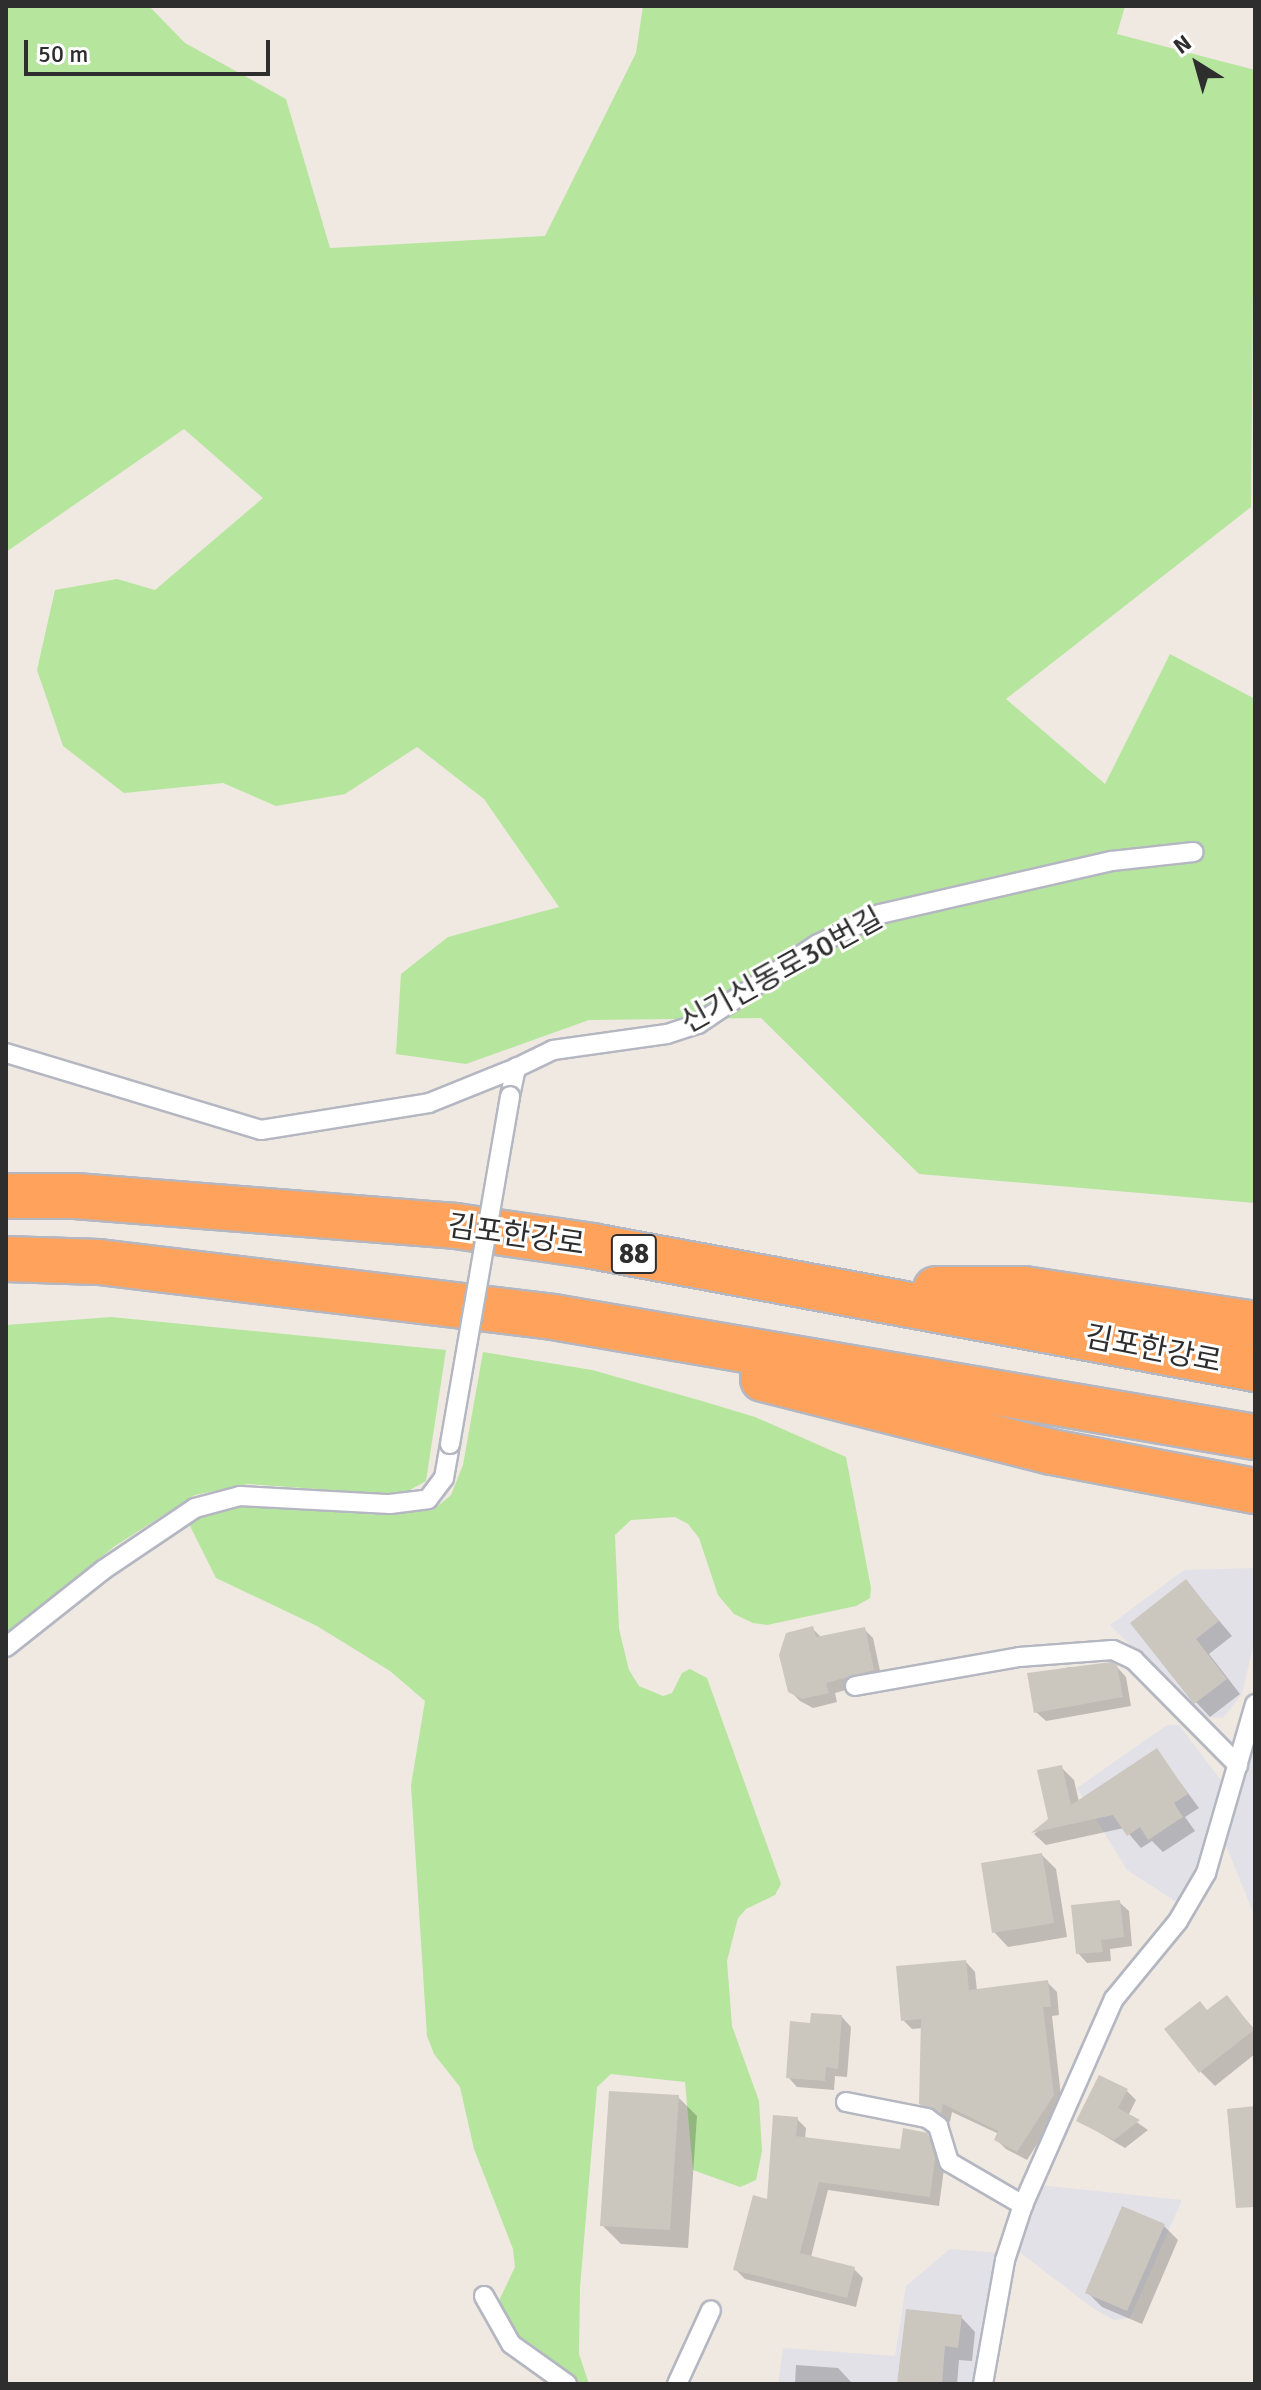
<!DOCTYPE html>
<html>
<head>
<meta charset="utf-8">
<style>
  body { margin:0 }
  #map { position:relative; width:1261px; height:2390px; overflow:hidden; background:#efe9e1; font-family:Signika,"Noto Sans KR",sans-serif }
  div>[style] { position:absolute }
  .industrial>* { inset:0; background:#e3e1e8 }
  .green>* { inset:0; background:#b6e59e }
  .shadow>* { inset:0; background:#0003 }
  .building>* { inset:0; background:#cbc7bf }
  .roads { filter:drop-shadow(2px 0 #b4b7c1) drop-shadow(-2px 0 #b4b7c1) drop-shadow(0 2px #b4b7c1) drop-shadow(0 -2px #b4b7c1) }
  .lane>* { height:18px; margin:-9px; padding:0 9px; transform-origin:9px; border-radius:9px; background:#fff }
  .highway>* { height:44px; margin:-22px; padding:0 22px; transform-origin:22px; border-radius:22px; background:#ffa35c }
  .bridges { filter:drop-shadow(2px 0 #b4b7c1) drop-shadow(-2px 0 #b4b7c1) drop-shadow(0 2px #b4b7c1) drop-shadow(0 -2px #b4b7c1) }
  .lane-bridge>* { height:18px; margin:-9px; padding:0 9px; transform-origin:9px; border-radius:9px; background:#fff }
  span { translate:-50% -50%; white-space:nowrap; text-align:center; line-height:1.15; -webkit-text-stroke:6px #fff; paint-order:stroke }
  .shield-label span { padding:2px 6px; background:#fff; border:2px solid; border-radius:6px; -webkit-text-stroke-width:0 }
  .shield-label { font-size:28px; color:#2e2e2e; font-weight:700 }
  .street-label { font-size:30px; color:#2e2e2e }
  .frame { position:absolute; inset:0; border:8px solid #2e2e2e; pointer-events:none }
  .north { position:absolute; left:1157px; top:24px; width:80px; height:80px; -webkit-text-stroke:6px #fff; paint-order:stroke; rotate:323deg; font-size:22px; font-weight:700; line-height:32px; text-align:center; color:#2e2e2e }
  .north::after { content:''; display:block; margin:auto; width:28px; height:36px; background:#2e2e2e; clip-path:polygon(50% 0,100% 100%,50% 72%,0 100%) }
  .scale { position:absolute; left:24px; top:40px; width:246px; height:36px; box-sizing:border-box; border:4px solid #2e2e2e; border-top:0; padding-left:10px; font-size:24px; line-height:28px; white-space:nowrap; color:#2e2e2e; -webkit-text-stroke:6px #fff; paint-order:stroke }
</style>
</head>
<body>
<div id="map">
  <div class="industrial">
    <i style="clip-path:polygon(1255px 1568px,1255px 1638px,1242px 1694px,1223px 1718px,1203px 1717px,1110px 1625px,1184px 1570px)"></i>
    <i style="clip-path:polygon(1167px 1725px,1179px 1725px,1223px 1783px,1206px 1845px,1178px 1903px,1127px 1870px,1077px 1788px)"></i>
    <i style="clip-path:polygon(1255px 1736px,1255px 1917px,1225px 1843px)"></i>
    <i style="clip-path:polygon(1039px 2185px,1182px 2200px,1130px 2318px,1114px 2320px,1094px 2309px,1014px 2248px)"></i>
    <i style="clip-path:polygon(950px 2249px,999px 2253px,973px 2384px,778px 2384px,783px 2348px,895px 2356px,906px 2286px)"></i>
  </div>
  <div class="green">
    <i style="clip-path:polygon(6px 6px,149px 6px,185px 43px,286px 99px,330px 248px,545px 236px,636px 53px,643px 6px,1125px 6px,1117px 34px,1255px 70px,1251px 507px,1006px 699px,1105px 784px,1170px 654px,1255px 699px,1255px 1203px,919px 1174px,761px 1018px,589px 1020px,466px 1064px,396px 1054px,401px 974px,448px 937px,559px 907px,484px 799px,417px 747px,345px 794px,276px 806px,223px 783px,124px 793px,63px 746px,37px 670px,55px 590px,117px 579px,155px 590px,263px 498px,184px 429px,6px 552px)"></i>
    <i style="clip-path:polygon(111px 1317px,446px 1350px,426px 1481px,401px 1495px,248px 1484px,195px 1495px,115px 1546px,6px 1633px,6px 1325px)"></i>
    <i style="clip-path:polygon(483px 1352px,592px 1370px,702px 1401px,755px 1417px,846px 1457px,871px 1588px,870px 1598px,856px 1606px,767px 1625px,753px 1623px,734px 1614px,718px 1595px,699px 1538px,688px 1524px,675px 1517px,631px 1520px,615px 1535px,619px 1629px,629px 1670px,639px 1686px,663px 1696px,672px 1693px,682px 1673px,690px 1669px,707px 1678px,781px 1884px,775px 1895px,746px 1909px,738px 1918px,727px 1961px,732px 2026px,759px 2101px,762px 2151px,756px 2180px,740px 2187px,693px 2170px,685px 2082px,611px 2074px,597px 2087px,580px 2287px,579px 2354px,589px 2384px,580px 2384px,525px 2349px,496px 2307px,515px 2267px,513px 2249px,474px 2149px,460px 2087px,434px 2054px,427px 2036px,411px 1785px,425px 1701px,390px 1671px,317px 1626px,216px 1578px,188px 1522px,241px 1506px,382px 1515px,433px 1510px,451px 1495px,463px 1465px)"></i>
  </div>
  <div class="shadow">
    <i style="clip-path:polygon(1186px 1581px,1232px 1636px,1209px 1654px,1240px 1694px,1210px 1717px,1196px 1702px)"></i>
    <i style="clip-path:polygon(813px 1629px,822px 1638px,864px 1629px,873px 1638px,882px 1680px,835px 1693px,837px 1702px,813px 1708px,800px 1701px,790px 1691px)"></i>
    <i style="clip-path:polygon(1070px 1667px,1117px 1667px,1126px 1677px,1131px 1706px,1046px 1721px,1036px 1712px,1029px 1675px)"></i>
    <i style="clip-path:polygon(1157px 1751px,1199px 1808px,1185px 1817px,1195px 1831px,1163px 1852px,1152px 1841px,1141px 1848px,1124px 1828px,1046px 1845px,1034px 1834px,1051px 1820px,1061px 1767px,1074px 1780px,1079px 1802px)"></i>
    <i style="clip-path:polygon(1042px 1855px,1056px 1869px,1067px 1937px,1008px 1947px,994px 1932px)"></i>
    <i style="clip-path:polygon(1119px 1902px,1129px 1911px,1132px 1946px,1110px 1949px,1111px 1961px,1087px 1963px,1078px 1953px)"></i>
    <i style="clip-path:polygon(966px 1962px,975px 1972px,977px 1991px,1047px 1982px,1057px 1992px,1059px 2015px,1052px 2016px,1062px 2105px,1027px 2160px,1006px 2149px,996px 2139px,999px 2134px,952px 2112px,950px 2122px,921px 2103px,923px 2028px,912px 2029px,903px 2020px)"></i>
    <i style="clip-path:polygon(1227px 1998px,1255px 2030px,1255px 2054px,1215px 2086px,1201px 2072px,1208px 2012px)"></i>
    <i style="clip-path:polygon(842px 2017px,851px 2027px,847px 2077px,835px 2076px,834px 2090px,797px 2087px,788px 2077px,812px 2025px)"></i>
    <i style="clip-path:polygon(1127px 2091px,1136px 2100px,1128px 2116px,1148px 2130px,1125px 2148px,1078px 2120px)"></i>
    <i style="clip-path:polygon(678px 2097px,697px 2116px,688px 2248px,621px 2244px,602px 2225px)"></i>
    <i style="clip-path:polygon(797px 2119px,806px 2128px,805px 2140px,902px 2152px,927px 2135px,937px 2145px,944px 2169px,939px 2206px,828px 2190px,811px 2257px,854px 2269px,863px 2278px,856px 2307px,745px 2279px,735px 2269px,768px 2201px)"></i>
    <i style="clip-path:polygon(1164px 2226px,1178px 2240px,1142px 2324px,1102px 2307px,1087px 2292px)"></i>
    <i style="clip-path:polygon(961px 2317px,975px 2332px,972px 2361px,959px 2360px,957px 2384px,900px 2384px)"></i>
    <i style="clip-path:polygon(796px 2365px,838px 2368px,853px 2384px,795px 2384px)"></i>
    <i style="clip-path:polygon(1094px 2382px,1096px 2384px,1066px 2384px,1066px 2383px)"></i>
  </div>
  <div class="building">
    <i style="clip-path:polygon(1186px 1579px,1219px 1621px,1196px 1639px,1227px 1679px,1194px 1704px,1130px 1623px)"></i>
    <i style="clip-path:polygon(813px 1626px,816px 1637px,865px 1627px,874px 1670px,826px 1683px,829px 1693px,802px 1699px,788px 1692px,779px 1655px,786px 1633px)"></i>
    <i style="clip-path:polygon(1111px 1662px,1117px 1665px,1123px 1697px,1034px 1713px,1027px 1673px)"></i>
    <i style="clip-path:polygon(1157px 1748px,1188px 1794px,1174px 1803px,1183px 1817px,1148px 1840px,1140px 1827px,1127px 1836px,1113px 1815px,1031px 1833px,1048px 1819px,1037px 1770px,1062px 1765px,1071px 1805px)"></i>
    <i style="clip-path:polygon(1042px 1853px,1054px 1923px,992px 1933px,981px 1863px)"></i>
    <i style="clip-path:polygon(1120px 1900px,1124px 1937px,1101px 1940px,1103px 1952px,1076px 1954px,1071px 1905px)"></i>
    <i style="clip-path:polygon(966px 1960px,969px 1990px,1048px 1980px,1051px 2007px,1043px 2007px,1054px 2095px,1017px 2152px,994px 2140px,998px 2131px,943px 2104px,941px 2114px,919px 2104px,921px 2019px,901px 2021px,896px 1966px)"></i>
    <i style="clip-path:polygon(1227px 1995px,1254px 2030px,1199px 2073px,1164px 2029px,1200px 2001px,1207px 2010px)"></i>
    <i style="clip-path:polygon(811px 2013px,842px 2015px,838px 2069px,826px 2067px,825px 2081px,786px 2078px,790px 2021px,810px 2023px)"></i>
    <i style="clip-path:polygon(1099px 2075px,1128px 2089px,1118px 2108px,1140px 2120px,1114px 2140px,1076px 2121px)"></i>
    <i style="clip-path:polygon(609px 2091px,679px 2095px,670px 2230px,600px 2226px)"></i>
    <i style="clip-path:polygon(1255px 2106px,1255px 2207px,1236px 2208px,1227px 2109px)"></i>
    <i style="clip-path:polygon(773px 2115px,798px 2117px,796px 2136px,900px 2149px,903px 2128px,928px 2133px,935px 2158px,930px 2197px,819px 2182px,800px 2253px,855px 2267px,847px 2298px,733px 2270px,753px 2195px,767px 2199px)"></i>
    <i style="clip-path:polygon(1122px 2206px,1165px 2224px,1127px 2311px,1085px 2293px)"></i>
    <i style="clip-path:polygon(906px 2309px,962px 2315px,958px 2348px,945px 2346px,942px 2384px,897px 2384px)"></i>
  </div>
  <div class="roads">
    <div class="lane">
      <i style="left:6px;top:1053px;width:266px;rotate:16.8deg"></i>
      <i style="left:261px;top:1130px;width:170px;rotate:-9.1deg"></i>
      <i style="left:429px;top:1103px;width:94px;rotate:-21.9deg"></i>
      <i style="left:510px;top:1096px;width:29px;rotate:-78deg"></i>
      <i style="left:516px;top:1068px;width:41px;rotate:-25.9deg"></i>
      <i style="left:553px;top:1050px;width:115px;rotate:-8deg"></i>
      <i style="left:667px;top:1034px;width:33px;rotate:-18deg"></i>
      <i style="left:698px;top:1024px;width:144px;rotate:-33.7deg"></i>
      <i style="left:818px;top:944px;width:69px;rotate:-25.8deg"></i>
      <i style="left:880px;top:914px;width:238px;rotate:-12.9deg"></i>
      <i style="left:1112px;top:861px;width:82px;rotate:-6.3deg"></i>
      <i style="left:6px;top:1647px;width:124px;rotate:-38.4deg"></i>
      <i style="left:103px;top:1570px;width:111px;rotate:-34deg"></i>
      <i style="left:195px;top:1508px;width:47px;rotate:-14.9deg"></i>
      <i style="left:240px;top:1496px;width:150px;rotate:3.1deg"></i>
      <i style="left:390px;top:1504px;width:38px;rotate:-7deg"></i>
      <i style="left:428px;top:1499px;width:26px;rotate:-53deg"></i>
      <i style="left:444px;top:1478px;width:35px;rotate:-80deg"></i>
      <i style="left:855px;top:1686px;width:167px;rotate:-10deg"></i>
      <i style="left:1019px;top:1657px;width:94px;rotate:-4.3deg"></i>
      <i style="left:1113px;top:1650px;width:23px;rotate:25deg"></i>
      <i style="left:1134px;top:1660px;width:148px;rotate:45.3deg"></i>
      <i style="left:846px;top:2102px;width:83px;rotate:11.2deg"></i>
      <i style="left:927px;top:2118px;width:14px;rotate:36deg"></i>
      <i style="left:938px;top:2126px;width:38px;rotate:73deg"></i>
      <i style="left:949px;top:2162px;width:86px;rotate:30.2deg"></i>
      <i style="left:484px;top:2296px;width:55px;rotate:60.6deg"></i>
      <i style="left:511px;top:2344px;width:69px;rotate:35.5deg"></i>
      <i style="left:677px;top:2384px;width:81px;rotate:-65.3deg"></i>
      <i style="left:983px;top:2384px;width:126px;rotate:-79.9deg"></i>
      <i style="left:1005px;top:2260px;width:58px;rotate:-71.9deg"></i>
      <i style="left:1023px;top:2205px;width:225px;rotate:-66.2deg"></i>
      <i style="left:1114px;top:1999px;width:101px;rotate:-50.6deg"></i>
      <i style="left:1178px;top:1921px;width:56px;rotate:-59.7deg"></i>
      <i style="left:1206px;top:1873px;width:176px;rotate:-73.8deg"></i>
    </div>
    <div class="highway">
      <i style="left:6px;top:1196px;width:69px"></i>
      <i style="left:75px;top:1196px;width:381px;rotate:4.5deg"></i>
      <i style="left:455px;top:1226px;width:138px;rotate:8.3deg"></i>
      <i style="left:592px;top:1246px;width:674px;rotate:10.51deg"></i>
      <i style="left:6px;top:1259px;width:93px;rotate:1.8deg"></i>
      <i style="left:99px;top:1262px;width:457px;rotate:6.9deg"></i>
      <i style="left:553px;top:1317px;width:712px;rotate:9.7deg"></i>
      <i style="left:936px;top:1289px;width:88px"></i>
      <i style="left:1024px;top:1289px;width:234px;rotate:8.6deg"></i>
      <i style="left:763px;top:1379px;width:298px;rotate:14.2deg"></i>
      <i style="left:1052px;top:1452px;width:207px;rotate:10.9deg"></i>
    </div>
  </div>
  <div class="bridges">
    <div class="lane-bridge">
      <i style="left:450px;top:1444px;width:353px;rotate:-80.2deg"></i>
    </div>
  </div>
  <div class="shield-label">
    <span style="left:634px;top:1254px">88</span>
  </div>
  <div class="street-label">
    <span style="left:782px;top:971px;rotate:-29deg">신기신동로30번길</span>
    <span style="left:516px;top:1236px;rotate:8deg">김포한강로</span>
    <span style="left:1153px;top:1350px;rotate:11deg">김포한강로</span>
  </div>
  <div class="frame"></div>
  <div class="north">N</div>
  <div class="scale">50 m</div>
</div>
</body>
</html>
